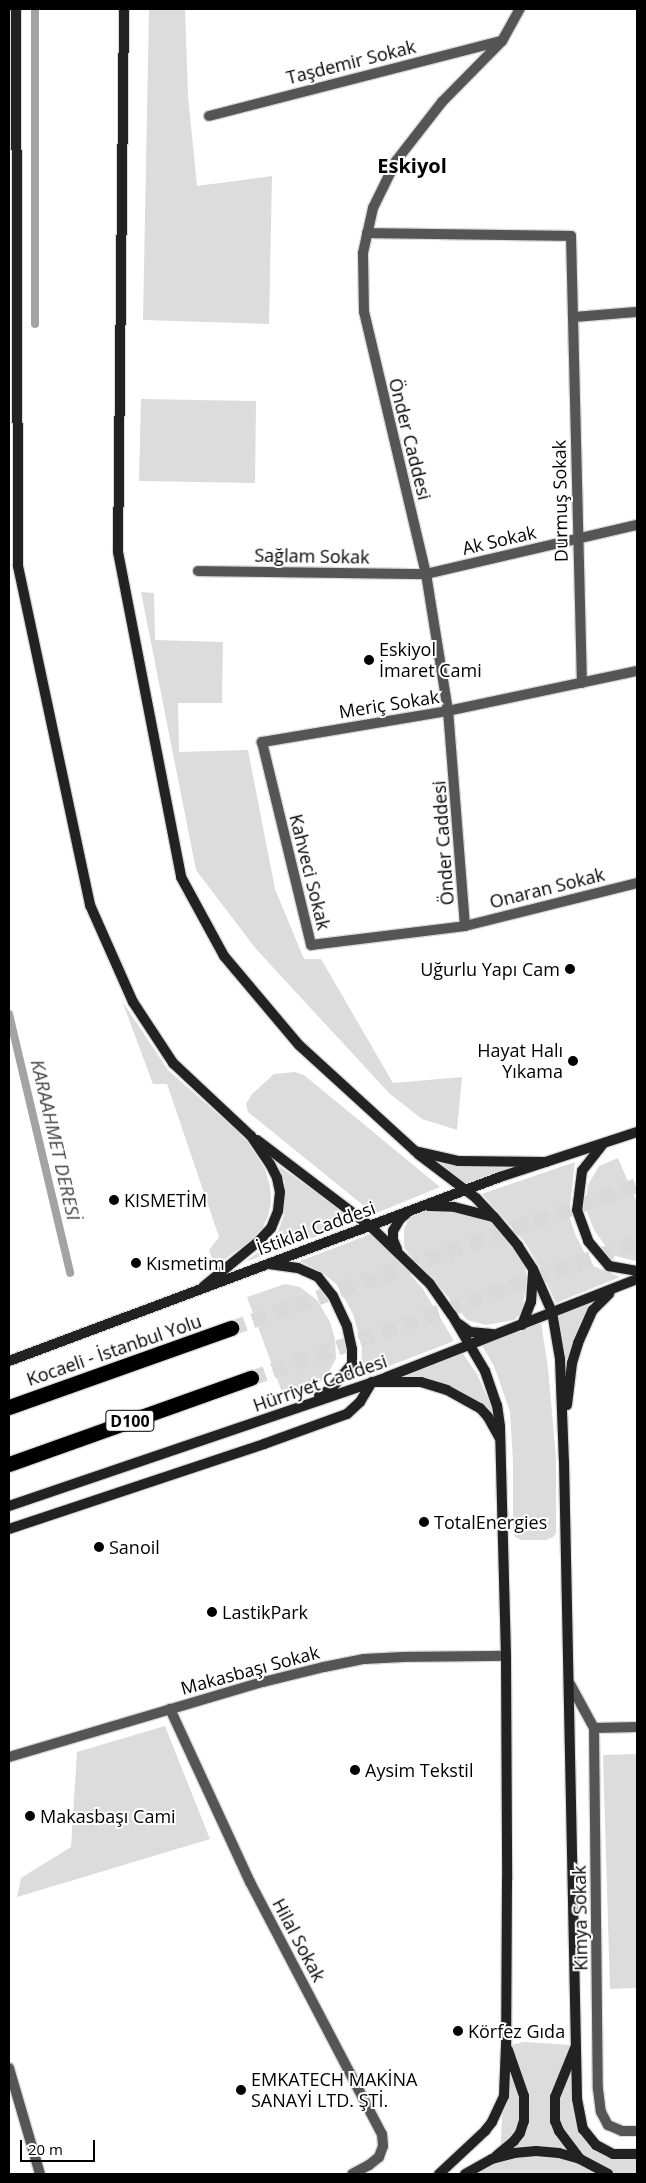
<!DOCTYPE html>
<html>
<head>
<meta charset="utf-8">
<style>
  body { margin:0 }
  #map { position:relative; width:646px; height:2183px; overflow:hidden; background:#fff; font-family:"Open Sans",sans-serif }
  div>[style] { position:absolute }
  .green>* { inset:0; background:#dcdcdc }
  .stream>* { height:8px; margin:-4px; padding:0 4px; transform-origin:4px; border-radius:4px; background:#a3a3a3 }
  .highway-tunnel>* { height:15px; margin-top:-7.5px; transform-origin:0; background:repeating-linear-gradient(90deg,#d9d9d9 0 15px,transparent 0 23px) }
  .roads { filter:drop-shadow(1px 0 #dbdbdb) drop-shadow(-1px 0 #dbdbdb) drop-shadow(0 1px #dbdbdb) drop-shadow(0 -1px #dbdbdb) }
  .street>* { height:10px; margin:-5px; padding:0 5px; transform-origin:5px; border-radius:5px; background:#555 }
  .secondary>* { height:10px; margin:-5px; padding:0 5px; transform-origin:5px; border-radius:5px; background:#222 }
  .highway>* { height:15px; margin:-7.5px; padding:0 7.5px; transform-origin:7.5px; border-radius:7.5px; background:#000 }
  .dots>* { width:14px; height:14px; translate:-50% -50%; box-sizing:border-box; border:2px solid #fff; border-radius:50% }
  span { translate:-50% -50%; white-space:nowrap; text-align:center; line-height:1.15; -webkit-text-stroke:4px #fff; paint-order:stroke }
  .shield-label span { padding:1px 4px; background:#fff; border:1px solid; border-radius:4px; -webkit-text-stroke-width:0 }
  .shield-label { font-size:16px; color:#000; font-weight:700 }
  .street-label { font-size:18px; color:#000 }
  .poi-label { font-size:18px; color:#000 }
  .left { translate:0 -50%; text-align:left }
  .right { translate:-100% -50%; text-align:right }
  .water-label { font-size:19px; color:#444; font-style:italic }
  .quarter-label { font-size:20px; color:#000; font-weight:700 }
  .frame { position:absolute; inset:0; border:10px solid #000; pointer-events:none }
  .scale { position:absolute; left:20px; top:2140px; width:75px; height:22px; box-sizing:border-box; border:2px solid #000; border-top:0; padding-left:6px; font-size:15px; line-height:18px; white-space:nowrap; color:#000; -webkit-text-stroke:4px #fff; paint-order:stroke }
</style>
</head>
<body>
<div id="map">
  <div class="green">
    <i style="clip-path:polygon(149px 9px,185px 9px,188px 96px,197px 186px,272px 176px,269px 324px,143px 320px)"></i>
    <i style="clip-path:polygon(141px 399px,256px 401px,255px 483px,139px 481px)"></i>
    <i style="clip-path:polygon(141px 592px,154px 593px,155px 640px,223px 642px,222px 703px,178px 703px,179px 752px,248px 750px,275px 889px,304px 959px,321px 959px,393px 1083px,462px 1077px,457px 1130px,422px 1119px,389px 1093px,256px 949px,196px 870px)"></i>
    <i style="clip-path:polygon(122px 1001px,168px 1070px,245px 1138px,265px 1169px,270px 1186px,271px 1202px,268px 1216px,262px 1229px,250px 1241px,215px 1266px,209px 1250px,219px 1237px,167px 1084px,153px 1084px)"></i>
    <i style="clip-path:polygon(295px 1072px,304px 1075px,440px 1187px,374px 1214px,248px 1112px,246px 1104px,252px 1094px,274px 1074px)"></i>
    <i style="clip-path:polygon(429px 1158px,455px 1165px,522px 1166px,466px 1185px)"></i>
    <i style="clip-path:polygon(618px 1158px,637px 1203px,637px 1260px,635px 1261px,612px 1255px,594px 1230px,585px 1207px,588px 1185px,599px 1166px)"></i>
    <i style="clip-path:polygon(575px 1162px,569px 1215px,576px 1236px,591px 1265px,620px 1277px,556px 1303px,539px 1266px,524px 1241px,482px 1194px)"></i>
    <i style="clip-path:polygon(279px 1166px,357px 1222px,245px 1262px,264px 1248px,278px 1232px,284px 1215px,285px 1182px)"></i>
    <i style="clip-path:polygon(426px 1210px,460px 1213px,490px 1222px,513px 1247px,525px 1268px,527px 1277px,523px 1305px,520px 1314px,514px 1320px,486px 1325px,467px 1320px,435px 1281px,409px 1254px,404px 1247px,404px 1229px,407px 1222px,414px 1215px)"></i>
    <i style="clip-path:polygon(371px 1234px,394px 1256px,423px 1289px,454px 1341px,353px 1380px,361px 1366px,362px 1347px,353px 1314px,337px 1285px,323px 1273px,300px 1261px)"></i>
    <i style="clip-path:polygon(285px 1284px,300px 1287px,317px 1300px,330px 1322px,335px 1339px,336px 1358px,329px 1372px,320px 1382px,283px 1395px,247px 1297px)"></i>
    <i style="clip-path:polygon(597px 1298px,565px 1391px,564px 1359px,558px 1315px)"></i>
    <i style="clip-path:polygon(541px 1322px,548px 1368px,556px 1458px,556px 1533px,553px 1537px,546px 1540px,521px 1540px,515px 1537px,513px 1526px,513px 1462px,510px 1412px,494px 1366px,481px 1344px)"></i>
    <i style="clip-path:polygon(461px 1351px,477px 1374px,491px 1406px,496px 1424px,484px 1406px,472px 1397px,450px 1386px,393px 1378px)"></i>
    <i style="clip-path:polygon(165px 1726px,210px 1839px,17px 1897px,21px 1878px,71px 1847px,77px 1752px)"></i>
    <i style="clip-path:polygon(637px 1754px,637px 1988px,610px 1989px,603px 1755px)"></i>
    <i style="clip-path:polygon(524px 2042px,573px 2045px,574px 2097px,593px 2147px,637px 2157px,637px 2174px,465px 2174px,500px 2157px,506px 2046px)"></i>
  </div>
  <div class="stream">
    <i style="left:35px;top:324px;width:315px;rotate:-90deg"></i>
    <i style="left:9px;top:1014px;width:266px;rotate:76.7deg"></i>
  </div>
  <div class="highway-tunnel">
    <i style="left:231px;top:1328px;width:430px;rotate:-19.4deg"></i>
    <i style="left:251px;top:1378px;width:409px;rotate:-19.4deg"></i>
  </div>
  <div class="roads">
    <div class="street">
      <i style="left:209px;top:116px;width:301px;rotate:-14.4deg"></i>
      <i style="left:367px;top:233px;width:204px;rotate:0.8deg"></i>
      <i style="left:571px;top:236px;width:447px;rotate:88.6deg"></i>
      <i style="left:573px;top:317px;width:64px;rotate:-4.5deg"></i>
      <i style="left:198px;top:571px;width:228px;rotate:0.8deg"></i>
      <i style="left:426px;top:574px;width:217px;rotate:-13.1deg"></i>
      <i style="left:637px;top:671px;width:193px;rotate:168.1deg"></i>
      <i style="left:448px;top:711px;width:189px;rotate:170.5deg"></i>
      <i style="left:262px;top:742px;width:209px;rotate:76.4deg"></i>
      <i style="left:311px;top:945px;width:155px;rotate:-7deg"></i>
      <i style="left:465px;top:926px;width:177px;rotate:-14deg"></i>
      <i style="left:465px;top:926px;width:216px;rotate:-94.5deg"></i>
      <i style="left:448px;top:711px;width:139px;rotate:-99.1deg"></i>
      <i style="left:426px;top:574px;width:269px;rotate:-103.3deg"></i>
      <i style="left:364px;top:312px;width:59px;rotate:-91deg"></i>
      <i style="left:363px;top:253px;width:46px;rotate:-77.5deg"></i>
      <i style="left:373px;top:208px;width:52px;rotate:-63.9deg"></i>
      <i style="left:396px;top:161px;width:75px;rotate:-52.1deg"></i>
      <i style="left:442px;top:102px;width:86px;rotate:-45.5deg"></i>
      <i style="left:502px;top:41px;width:37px;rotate:-61deg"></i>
      <i style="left:570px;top:1684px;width:50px;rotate:61.4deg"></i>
      <i style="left:594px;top:1728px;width:361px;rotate:89.4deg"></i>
      <i style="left:598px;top:2089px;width:23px;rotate:83deg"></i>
      <i style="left:601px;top:2112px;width:15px;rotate:62deg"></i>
      <i style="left:608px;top:2125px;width:15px;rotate:23deg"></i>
      <i style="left:622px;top:2131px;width:15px"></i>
      <i style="left:170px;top:1709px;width:191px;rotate:65.2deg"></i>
      <i style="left:250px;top:1882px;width:284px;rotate:62.4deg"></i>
      <i style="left:382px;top:2134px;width:12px;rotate:85deg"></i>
      <i style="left:383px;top:2146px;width:12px;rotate:110deg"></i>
      <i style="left:379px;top:2157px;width:13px;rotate:141deg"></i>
      <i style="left:369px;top:2165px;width:19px;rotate:152deg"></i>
      <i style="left:594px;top:1728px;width:43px;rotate:-1.3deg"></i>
      <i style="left:9px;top:1757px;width:265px;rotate:-16.5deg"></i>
      <i style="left:263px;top:1682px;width:63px;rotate:-13.8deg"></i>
      <i style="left:324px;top:1667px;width:41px;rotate:-11.3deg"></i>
      <i style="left:364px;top:1659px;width:39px;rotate:-3deg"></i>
      <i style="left:403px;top:1657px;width:103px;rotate:-0.6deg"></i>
      <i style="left:9px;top:2068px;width:110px;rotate:73.7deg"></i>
    </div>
    <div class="secondary">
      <i style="left:16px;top:9px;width:557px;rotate:89.79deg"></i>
      <i style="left:18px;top:566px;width:347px;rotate:78deg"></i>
      <i style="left:90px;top:905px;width:106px;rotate:66.1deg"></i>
      <i style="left:133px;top:1002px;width:73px;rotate:56.7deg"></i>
      <i style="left:173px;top:1063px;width:107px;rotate:43.1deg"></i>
      <i style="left:251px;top:1136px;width:34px;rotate:56deg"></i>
      <i style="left:270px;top:1164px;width:16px;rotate:63deg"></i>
      <i style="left:277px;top:1178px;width:14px;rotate:78deg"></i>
      <i style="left:280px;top:1192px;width:19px;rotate:96deg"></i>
      <i style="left:278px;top:1211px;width:18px;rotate:112deg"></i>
      <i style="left:271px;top:1228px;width:18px;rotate:133deg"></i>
      <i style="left:259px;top:1241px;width:72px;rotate:140.6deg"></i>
      <i style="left:124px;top:9px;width:543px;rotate:90.63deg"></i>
      <i style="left:118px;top:552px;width:331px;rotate:79deg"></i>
      <i style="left:181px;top:877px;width:90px;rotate:61.4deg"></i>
      <i style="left:224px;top:956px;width:116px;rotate:49.9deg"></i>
      <i style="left:299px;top:1045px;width:157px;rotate:42.4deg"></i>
      <i style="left:415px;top:1151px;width:44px;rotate:13.1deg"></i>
      <i style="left:458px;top:1161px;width:88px;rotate:0.7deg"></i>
      <i style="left:257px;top:1140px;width:142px;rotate:37.3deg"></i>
      <i style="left:370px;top:1226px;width:83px;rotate:44deg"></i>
      <i style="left:430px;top:1284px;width:38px;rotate:55deg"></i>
      <i style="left:452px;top:1315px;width:65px;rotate:59.5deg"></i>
      <i style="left:485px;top:1371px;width:36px;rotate:71deg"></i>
      <i style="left:497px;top:1405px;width:22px;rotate:82deg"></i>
      <i style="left:500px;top:1427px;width:229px;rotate:88.5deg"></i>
      <i style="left:506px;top:1656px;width:224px;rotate:89.7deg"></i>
      <i style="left:507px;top:1880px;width:166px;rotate:90.3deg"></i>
      <i style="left:506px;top:2046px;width:50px;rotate:92.3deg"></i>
      <i style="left:504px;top:2096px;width:29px;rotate:115deg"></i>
      <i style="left:492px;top:2122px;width:11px;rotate:128deg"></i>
      <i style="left:485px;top:2131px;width:63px;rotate:136.9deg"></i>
      <i style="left:603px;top:1144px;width:34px;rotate:128deg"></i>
      <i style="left:582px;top:1171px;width:39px;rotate:97deg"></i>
      <i style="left:577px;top:1210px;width:33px;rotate:70deg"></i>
      <i style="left:588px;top:1241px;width:33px;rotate:50deg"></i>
      <i style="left:609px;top:1266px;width:28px;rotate:10deg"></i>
      <i style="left:418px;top:1154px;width:73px;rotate:37.2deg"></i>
      <i style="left:476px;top:1198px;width:26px;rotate:47deg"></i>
      <i style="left:494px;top:1217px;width:38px;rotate:50deg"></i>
      <i style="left:518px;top:1246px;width:27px;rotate:57deg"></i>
      <i style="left:533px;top:1269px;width:47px;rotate:66.2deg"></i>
      <i style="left:552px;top:1312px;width:48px;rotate:80.3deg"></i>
      <i style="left:560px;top:1359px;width:102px;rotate:87.8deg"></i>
      <i style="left:564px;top:1461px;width:638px;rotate:88.83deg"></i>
      <i style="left:577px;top:2099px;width:31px;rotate:79deg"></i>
      <i style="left:583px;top:2129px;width:21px;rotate:51deg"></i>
      <i style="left:596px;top:2145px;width:19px;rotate:28deg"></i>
      <i style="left:613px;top:2154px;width:24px"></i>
      <i style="left:429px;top:1206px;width:25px;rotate:2deg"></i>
      <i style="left:454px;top:1207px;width:40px;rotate:14.4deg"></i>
      <i style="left:397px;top:1249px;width:10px;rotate:-114deg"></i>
      <i style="left:393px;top:1240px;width:9px;rotate:-90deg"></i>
      <i style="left:393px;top:1231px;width:14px;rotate:-60deg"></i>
      <i style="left:400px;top:1219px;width:8px;rotate:-40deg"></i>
      <i style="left:269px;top:1264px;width:29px;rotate:8deg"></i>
      <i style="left:298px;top:1268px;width:22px;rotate:24deg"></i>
      <i style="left:318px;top:1277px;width:24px;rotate:52deg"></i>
      <i style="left:333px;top:1296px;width:33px;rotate:65deg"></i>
      <i style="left:347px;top:1326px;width:24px;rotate:78deg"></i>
      <i style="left:352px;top:1349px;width:15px;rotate:90deg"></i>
      <i style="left:352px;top:1364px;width:34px;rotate:130deg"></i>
      <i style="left:330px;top:1390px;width:12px;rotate:156deg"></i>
      <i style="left:459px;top:1324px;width:14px;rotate:36deg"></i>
      <i style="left:470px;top:1332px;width:22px;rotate:5deg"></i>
      <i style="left:522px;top:1325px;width:25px;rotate:-69deg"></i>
      <i style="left:531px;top:1302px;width:29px;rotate:-86deg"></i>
      <i style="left:9px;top:1361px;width:524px;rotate:-20.54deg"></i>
      <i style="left:500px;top:1177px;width:144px;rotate:-18.2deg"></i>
      <i style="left:567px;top:1405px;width:42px;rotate:-83.2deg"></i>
      <i style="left:572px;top:1363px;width:21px;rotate:-73deg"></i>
      <i style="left:578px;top:1343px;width:36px;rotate:-66deg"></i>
      <i style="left:593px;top:1310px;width:23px;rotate:-45deg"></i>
      <i style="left:9px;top:1506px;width:399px;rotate:-18.8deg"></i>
      <i style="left:387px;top:1377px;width:269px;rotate:-21.4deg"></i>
      <i style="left:9px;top:1529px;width:269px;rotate:-18.4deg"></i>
      <i style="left:264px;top:1444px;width:88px;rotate:-19.9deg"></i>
      <i style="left:347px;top:1414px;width:18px;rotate:-43deg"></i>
      <i style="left:360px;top:1402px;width:23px;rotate:-59deg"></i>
      <i style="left:372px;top:1382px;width:49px"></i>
      <i style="left:421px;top:1382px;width:27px;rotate:17deg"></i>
      <i style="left:447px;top:1390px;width:38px;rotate:29deg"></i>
      <i style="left:480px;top:1408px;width:12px;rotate:48deg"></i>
      <i style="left:488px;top:1417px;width:23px;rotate:61deg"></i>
      <i style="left:575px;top:2048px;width:53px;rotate:112.2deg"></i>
      <i style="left:555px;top:2097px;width:24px;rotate:90deg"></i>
      <i style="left:555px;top:2121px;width:11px;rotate:68deg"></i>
      <i style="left:559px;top:2131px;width:35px;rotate:53deg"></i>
      <i style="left:496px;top:2156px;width:23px;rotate:-40deg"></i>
      <i style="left:514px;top:2141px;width:10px;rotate:-53deg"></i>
      <i style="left:520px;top:2133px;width:13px;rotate:-72deg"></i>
      <i style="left:524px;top:2121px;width:25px;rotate:-90deg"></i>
      <i style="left:524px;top:2096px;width:49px;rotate:-109.2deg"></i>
      <i style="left:465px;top:2174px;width:31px;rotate:-29deg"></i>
      <i style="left:492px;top:2159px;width:23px;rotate:-15deg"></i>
      <i style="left:514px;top:2153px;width:22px;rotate:-5deg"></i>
      <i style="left:536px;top:2151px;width:23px;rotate:5deg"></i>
      <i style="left:559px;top:2153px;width:22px;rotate:16deg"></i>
      <i style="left:580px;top:2159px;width:32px;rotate:28deg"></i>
    </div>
    <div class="highway">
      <i style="left:9px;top:1407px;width:236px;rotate:-19.6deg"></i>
      <i style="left:9px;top:1464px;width:257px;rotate:-19.6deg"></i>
    </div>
  </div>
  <div class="dots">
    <i style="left:369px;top:660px;background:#000"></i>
    <i style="left:570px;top:969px;background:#000"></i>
    <i style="left:573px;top:1061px;background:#000"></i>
    <i style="left:114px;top:1200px;background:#000"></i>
    <i style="left:136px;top:1263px;background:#000"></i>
    <i style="left:424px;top:1522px;background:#000"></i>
    <i style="left:99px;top:1547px;background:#000"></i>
    <i style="left:212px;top:1612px;background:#000"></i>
    <i style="left:355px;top:1770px;background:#000"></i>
    <i style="left:30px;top:1816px;background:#000"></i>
    <i style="left:458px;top:2031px;background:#000"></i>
    <i style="left:241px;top:2090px;background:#000"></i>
  </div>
  <div class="shield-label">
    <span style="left:130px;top:1421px">D100</span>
  </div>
  <div class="street-label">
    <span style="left:351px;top:62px;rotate:-14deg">Taşdemir Sokak</span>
    <span style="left:410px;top:439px;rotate:76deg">Önder Caddesi</span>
    <span style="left:560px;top:501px;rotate:-91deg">Durmuş Sokak</span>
    <span style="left:499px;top:540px;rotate:-13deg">Ak Sokak</span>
    <span style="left:312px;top:556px;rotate:1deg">Sağlam Sokak</span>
    <span style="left:389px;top:704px;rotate:-9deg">Meriç Sokak</span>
    <span style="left:443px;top:843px;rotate:-94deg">Önder Caddesi</span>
    <span style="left:310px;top:872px;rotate:76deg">Kahveci Sokak</span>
    <span style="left:547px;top:888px;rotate:-14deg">Onaran Sokak</span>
    <span style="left:316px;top:1228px;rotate:-20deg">İstiklal Caddesi</span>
    <span style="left:114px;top:1350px;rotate:-19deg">Kocaeli - İstanbul Yolu</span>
    <span style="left:320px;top:1383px;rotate:-19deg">Hürriyet Caddesi</span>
    <span style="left:250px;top:1670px;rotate:-15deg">Makasbaşı Sokak</span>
    <span style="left:580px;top:1918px;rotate:-91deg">Kimya Sokak</span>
    <span style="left:299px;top:1940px;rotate:62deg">Hilal Sokak</span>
  </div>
  <div class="poi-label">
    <span class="left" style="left:379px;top:660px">Eskiyol<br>İmaret Cami</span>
    <span class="right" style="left:560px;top:969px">Uğurlu Yapı Cam</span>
    <span class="right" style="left:563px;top:1061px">Hayat Halı<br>Yıkama</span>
    <span class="left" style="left:124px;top:1200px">KISMETİM</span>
    <span class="left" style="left:146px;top:1263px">Kısmetim</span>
    <span class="left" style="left:434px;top:1522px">TotalEnergies</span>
    <span class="left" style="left:109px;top:1547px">Sanoil</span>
    <span class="left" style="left:222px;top:1612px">LastikPark</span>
    <span class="left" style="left:365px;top:1770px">Aysim Tekstil</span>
    <span class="left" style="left:40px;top:1816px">Makasbaşı Cami</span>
    <span class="left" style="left:468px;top:2031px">Körfez Gıda</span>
    <span class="left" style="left:251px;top:2090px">EMKATECH MAKİNA<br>SANAYİ LTD. ŞTİ.</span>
  </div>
  <div class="water-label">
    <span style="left:55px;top:1140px;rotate:77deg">KARAAHMET DERESİ</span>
  </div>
  <div class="quarter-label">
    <span style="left:412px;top:165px">Eskiyol</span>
  </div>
  <div class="frame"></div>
  <div class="scale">20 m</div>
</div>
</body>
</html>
